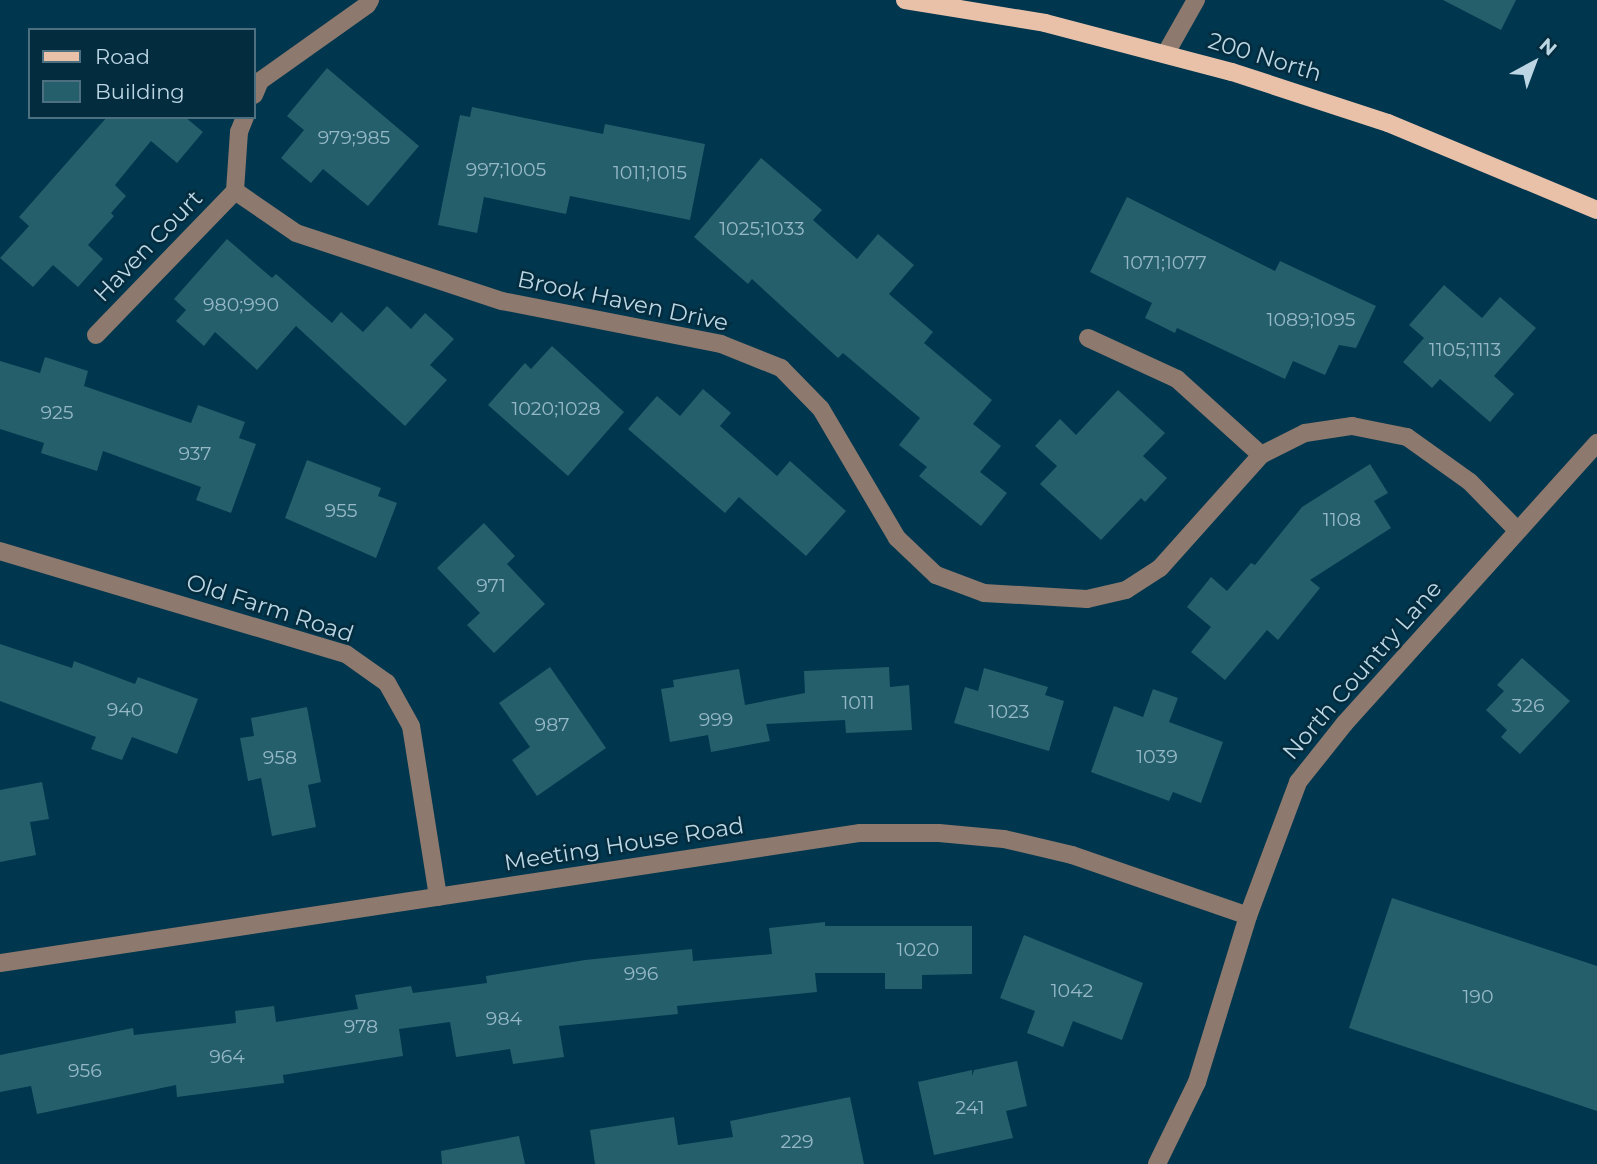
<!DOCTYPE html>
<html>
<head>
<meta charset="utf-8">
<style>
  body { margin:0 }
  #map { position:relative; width:1597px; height:1164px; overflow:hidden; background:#00364e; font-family:Montserrat,sans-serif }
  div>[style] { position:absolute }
  .building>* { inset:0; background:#245f6b }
  .minor>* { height:18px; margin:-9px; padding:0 9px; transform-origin:9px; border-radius:9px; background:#8d796d }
  .major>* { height:18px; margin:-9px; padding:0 9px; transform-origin:9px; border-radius:9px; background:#e9c1a8 }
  span { translate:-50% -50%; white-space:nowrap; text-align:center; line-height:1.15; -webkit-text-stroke:5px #032c3e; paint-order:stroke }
  .number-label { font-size:19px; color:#96b8c6 }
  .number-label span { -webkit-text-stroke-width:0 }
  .street-label { font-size:23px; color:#bcd6e4 }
  .legend { position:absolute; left:28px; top:28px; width:228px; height:91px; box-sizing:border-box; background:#032c3e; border:2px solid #4d7080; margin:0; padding:9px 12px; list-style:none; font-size:21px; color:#bcd6e4 }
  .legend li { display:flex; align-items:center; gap:14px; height:35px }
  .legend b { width:35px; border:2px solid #4d7080 }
  .north { position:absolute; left:1499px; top:28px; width:70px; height:70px; -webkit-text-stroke:5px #032c3e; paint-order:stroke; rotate:41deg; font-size:19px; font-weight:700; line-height:28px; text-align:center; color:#bcd6e4 }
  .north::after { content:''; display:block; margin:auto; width:24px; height:32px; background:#bcd6e4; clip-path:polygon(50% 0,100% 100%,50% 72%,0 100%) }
</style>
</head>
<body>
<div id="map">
  <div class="building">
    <i style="clip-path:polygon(1443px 0,1516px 0,1501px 30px)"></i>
    <i style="clip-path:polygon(327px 68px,419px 146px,368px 206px,323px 169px,311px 183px,281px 158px,304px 130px,287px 116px)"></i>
    <i style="clip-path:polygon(472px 107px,603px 134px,605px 124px,705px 144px,690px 220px,570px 196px,566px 214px,484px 197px,477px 233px,438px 225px,460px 115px,470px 117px)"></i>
    <i style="clip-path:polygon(107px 117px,185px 117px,203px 132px,177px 163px,151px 141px,115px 185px,126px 196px,111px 213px,114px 216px,88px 245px,103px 259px,78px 287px,53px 265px,33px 287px,0 258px,29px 226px,19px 217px)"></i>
    <i style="clip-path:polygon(761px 158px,822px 210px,813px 220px,857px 259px,878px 234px,914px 265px,889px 294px,933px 332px,924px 343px,992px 400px,973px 424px,1001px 446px,980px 472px,1007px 493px,981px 526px,919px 476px,927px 467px,899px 445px,920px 418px,843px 353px,838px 358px,752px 279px,748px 284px,694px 237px)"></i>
    <i style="clip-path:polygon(1127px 197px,1275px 271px,1280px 261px,1376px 306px,1356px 348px,1339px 345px,1325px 375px,1293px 361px,1285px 379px,1177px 328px,1175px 333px,1145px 318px,1152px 303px,1090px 272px)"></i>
    <i style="clip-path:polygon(227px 239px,272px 278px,276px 274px,332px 323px,341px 312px,363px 332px,387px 306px,411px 329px,425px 313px,454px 339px,430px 365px,447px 380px,405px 426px,296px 326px,257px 370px,215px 332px,204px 346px,176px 321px,186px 310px,174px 299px)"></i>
    <i style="clip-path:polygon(1444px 285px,1482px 318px,1500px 297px,1536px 328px,1494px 376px,1514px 394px,1490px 422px,1440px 379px,1432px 388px,1403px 362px,1424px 338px,1409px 325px)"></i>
    <i style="clip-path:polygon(552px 346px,624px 412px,568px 476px,488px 405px,525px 363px,531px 369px)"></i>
    <i style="clip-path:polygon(45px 357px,88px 371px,84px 386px,191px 423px,198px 405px,245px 422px,239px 438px,256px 444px,231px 513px,196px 500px,201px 487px,103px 451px,97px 471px,41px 453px,44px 443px,0 429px,0 361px,40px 373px)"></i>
    <i style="clip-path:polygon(703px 389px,731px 413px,720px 426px,777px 476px,790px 461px,846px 511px,806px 556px,739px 497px,725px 513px,628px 429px,657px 396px,680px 416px)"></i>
    <i style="clip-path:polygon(1118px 390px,1165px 433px,1143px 456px,1167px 478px,1145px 502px,1141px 498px,1101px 540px,1040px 484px,1057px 466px,1035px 446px,1060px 419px,1076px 435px)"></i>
    <i style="clip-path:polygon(307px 460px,381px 488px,378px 496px,397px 503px,376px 558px,285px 518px)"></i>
    <i style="clip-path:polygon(1370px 464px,1388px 493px,1374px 501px,1391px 528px,1310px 580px,1320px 588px,1278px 640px,1267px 630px,1225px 680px,1191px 652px,1211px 627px,1187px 607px,1211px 577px,1227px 591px,1251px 563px,1255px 565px,1302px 507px)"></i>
    <i style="clip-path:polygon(484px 523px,515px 556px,507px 564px,545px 604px,494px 653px,467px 625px,480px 613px,437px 568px)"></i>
    <i style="clip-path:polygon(0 644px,72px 668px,74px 661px,135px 684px,138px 677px,198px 699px,177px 754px,132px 737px,122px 760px,91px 749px,96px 737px,0 701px)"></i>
    <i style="clip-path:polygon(1522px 658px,1570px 701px,1520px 754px,1501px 737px,1507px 730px,1486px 710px,1504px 691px,1497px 685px)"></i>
    <i style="clip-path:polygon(550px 667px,606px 748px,537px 796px,512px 760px,530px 747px,499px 703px)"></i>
    <i style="clip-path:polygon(889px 667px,890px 687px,909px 685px,912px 730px,846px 733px,845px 720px,766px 724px,770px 741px,711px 752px,708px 735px,670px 742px,661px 689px,674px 687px,673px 680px,739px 669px,745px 705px,805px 693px,804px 671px)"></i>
    <i style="clip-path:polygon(984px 668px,1048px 687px,1045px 695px,1064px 701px,1049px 751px,954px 723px,965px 687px,978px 691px)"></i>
    <i style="clip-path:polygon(1153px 689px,1178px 698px,1169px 722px,1223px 742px,1201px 803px,1173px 792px,1169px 801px,1091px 772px,1114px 706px,1143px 717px)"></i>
    <i style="clip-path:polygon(307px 707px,321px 782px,308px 785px,316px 827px,272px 836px,261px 778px,248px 781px,240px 738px,254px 736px,251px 718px)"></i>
    <i style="clip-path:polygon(42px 782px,49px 819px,30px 822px,36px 855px,0 862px,0 790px)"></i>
    <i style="clip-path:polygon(1392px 898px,1597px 966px,1597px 1111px,1349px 1028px)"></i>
    <i style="clip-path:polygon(825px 922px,825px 926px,972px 926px,972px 974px,922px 975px,922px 989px,885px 989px,885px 973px,815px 973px,817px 992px,677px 1006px,678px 1014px,559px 1026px,564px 1057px,513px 1064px,510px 1049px,456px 1057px,450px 1022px,399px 1029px,403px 1056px,283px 1075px,284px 1083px,177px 1097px,176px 1085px,37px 1114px,31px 1086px,0 1092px,0 1055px,133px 1028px,134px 1035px,236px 1023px,235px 1011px,274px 1006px,276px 1022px,358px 1009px,355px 995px,411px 986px,413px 993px,487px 983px,486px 976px,585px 960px,692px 949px,693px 961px,772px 954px,769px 928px)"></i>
    <i style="clip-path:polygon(1024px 935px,1143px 983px,1122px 1040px,1073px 1021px,1063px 1047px,1027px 1033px,1035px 1011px,1000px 998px)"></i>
    <i style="clip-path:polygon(1017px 1061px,1027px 1106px,1006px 1111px,1013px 1138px,934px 1155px,918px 1082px,972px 1070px,972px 1076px,974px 1070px)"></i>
    <i style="clip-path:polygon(850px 1097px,864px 1164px,595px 1164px,590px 1130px,674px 1117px,678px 1145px,733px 1137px,730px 1121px)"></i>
    <i style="clip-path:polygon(519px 1136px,525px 1164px,442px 1164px,441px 1151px)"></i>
  </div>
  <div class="minor">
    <i style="left:1166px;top:53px;width:61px;rotate:-60.5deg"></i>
    <i style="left:254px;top:95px;width:15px;rotate:-67deg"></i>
    <i style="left:260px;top:81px;width:131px;rotate:-35.4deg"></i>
    <i style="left:367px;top:5px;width:6px;rotate:-59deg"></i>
    <i style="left:245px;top:117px;width:16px;rotate:112deg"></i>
    <i style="left:239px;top:132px;width:59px;rotate:93.9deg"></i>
    <i style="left:235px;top:191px;width:74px;rotate:34.5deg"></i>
    <i style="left:296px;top:233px;width:217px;rotate:18.3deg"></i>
    <i style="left:502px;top:301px;width:223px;rotate:11.1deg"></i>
    <i style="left:721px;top:344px;width:65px;rotate:21.8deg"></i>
    <i style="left:781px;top:368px;width:57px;rotate:45.7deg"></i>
    <i style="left:821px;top:409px;width:150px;rotate:59.5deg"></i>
    <i style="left:897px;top:538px;width:54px;rotate:43.5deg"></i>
    <i style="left:936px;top:575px;width:51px;rotate:20.6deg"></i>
    <i style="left:984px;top:593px;width:103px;rotate:3.3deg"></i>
    <i style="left:1087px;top:599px;width:40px;rotate:-13deg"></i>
    <i style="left:1126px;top:590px;width:40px;rotate:-32.9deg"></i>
    <i style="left:1160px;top:568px;width:152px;rotate:-48.2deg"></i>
    <i style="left:1261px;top:455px;width:49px;rotate:-26.6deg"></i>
    <i style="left:1305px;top:433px;width:48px;rotate:-8.5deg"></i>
    <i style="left:1352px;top:426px;width:56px;rotate:11.3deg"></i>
    <i style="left:1407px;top:437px;width:77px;rotate:35.5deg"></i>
    <i style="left:1470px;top:482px;width:67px;rotate:45.6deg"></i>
    <i style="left:96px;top:335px;width:200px;rotate:-46deg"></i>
    <i style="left:1088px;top:338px;width:98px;rotate:24.7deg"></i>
    <i style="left:1177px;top:379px;width:113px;rotate:42.1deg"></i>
    <i style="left:0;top:551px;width:361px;rotate:16.6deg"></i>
    <i style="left:346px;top:654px;width:50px;rotate:35.3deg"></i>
    <i style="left:387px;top:683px;width:49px;rotate:60.8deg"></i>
    <i style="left:411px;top:726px;width:173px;rotate:81deg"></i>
    <i style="left:0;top:963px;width:870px;rotate:-8.6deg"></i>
    <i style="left:860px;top:833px;width:79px"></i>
    <i style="left:939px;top:833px;width:65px;rotate:5.3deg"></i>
    <i style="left:1004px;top:839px;width:70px;rotate:13.2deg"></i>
    <i style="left:1072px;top:855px;width:186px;rotate:19.1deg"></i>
    <i style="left:1157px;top:1164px;width:91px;rotate:-64deg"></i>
    <i style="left:1197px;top:1082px;width:174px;rotate:-72.9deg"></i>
    <i style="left:1248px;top:916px;width:143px;rotate:-69.5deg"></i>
    <i style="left:1298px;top:782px;width:75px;rotate:-51.5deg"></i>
    <i style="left:1345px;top:723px;width:377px;rotate:-48deg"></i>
  </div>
  <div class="major">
    <i style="left:905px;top:0;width:142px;rotate:9.3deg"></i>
    <i style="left:1045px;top:23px;width:193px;rotate:14.7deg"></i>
    <i style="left:1232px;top:72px;width:164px;rotate:18.1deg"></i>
    <i style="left:1388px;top:123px;width:226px;rotate:22.6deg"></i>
  </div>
  <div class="number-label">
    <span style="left:354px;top:138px">979;985</span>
    <span style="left:506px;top:170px">997;1005</span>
    <span style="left:650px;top:173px">1011;1015</span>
    <span style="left:762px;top:229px">1025;1033</span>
    <span style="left:1165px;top:263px">1071;1077</span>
    <span style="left:241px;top:305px">980;990</span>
    <span style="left:1311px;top:320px">1089;1095</span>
    <span style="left:1465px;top:350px">1105;1113</span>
    <span style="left:556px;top:409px">1020;1028</span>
    <span style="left:57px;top:413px">925</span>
    <span style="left:195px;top:454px">937</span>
    <span style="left:341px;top:511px">955</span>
    <span style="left:1342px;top:520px">1108</span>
    <span style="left:491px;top:586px">971</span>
    <span style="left:858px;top:703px">1011</span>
    <span style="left:1528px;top:706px">326</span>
    <span style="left:125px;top:710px">940</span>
    <span style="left:1009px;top:712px">1023</span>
    <span style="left:716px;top:720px">999</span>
    <span style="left:552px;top:725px">987</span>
    <span style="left:1157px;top:757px">1039</span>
    <span style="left:280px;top:758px">958</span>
    <span style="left:918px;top:950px">1020</span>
    <span style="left:641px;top:974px">996</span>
    <span style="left:1072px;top:991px">1042</span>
    <span style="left:1478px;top:997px">190</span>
    <span style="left:504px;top:1019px">984</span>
    <span style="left:361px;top:1027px">978</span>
    <span style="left:227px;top:1057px">964</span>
    <span style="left:85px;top:1071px">956</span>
    <span style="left:970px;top:1108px">241</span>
    <span style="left:797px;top:1142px">229</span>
  </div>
  <div class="street-label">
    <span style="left:1265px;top:57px;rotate:17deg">200 North</span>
    <span style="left:148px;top:246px;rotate:-46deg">Haven Court</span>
    <span style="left:623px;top:301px;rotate:12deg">Brook Haven Drive</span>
    <span style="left:270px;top:608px;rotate:18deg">Old Farm Road</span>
    <span style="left:1362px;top:670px;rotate:-49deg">North Country Lane</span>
    <span style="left:624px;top:844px;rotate:-9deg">Meeting House Road</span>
  </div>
  <ul class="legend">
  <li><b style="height:9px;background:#e9c1a8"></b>Road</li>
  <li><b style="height:19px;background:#245f6b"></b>Building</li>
  </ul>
  <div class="north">N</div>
</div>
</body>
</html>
